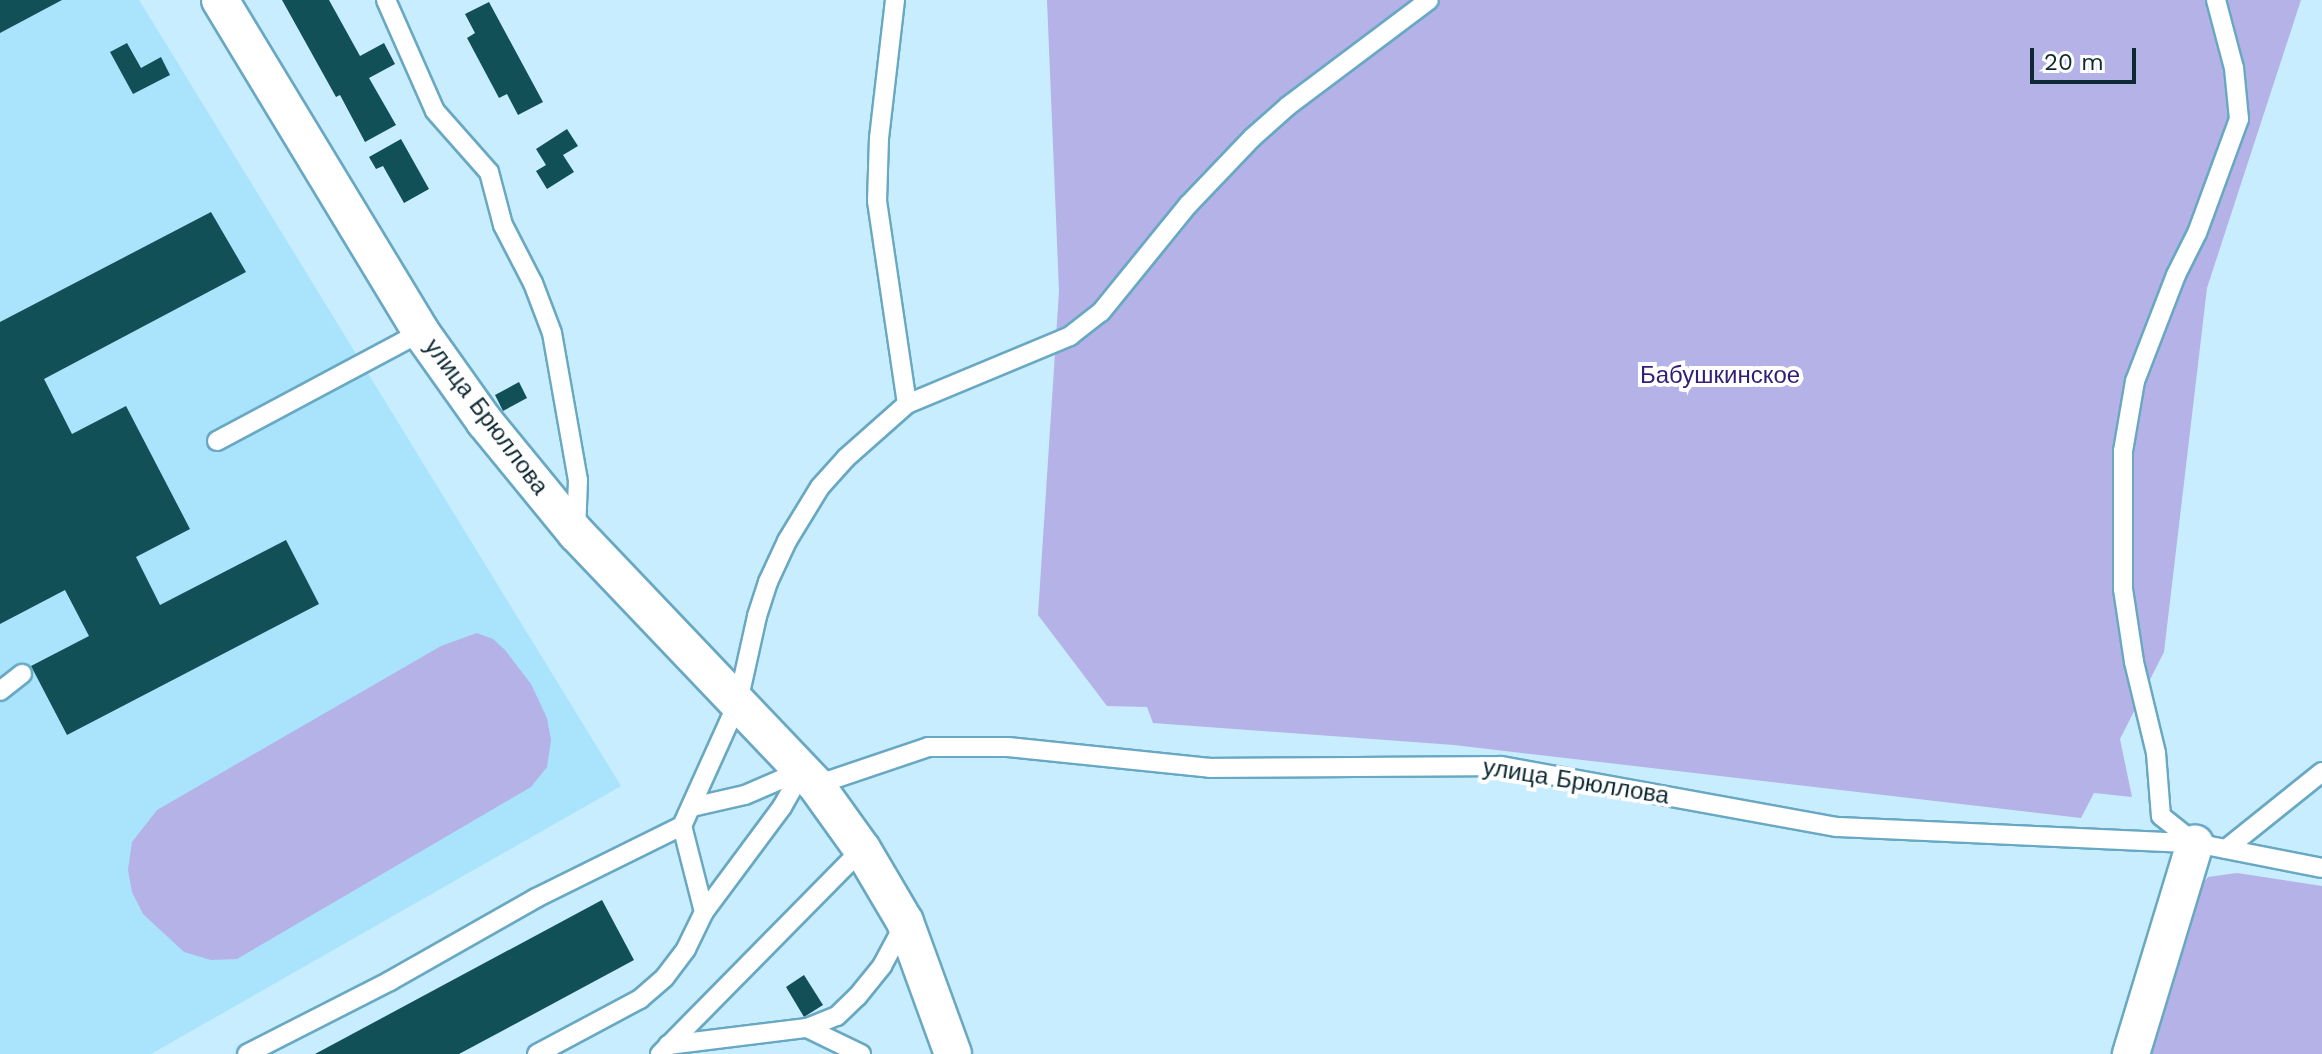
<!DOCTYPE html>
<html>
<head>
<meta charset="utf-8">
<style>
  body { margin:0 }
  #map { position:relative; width:2322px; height:1054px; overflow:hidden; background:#c7edfe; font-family:"Work Sans",sans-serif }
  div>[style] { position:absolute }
  .built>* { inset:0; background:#a9e3fc }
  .green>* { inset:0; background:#b5b2e8 }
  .building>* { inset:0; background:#125057 }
  .roads { filter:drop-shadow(2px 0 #69a8c3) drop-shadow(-2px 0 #69a8c3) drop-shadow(0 2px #69a8c3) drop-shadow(0 -2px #69a8c3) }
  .lane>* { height:18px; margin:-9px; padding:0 9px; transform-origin:9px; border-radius:9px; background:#fff }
  .street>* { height:36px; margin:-18px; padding:0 18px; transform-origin:18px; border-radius:18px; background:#fff }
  span { translate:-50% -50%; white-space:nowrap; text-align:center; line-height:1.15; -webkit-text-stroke:8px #fff; paint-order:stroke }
  .park-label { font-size:24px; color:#331e75 }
  .street-label { font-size:24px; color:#0e2933 }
  .scale { position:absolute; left:2030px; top:48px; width:106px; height:36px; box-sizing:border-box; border:4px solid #0e2933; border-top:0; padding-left:10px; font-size:24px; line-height:28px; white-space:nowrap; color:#0e2933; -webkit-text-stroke:6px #fff; paint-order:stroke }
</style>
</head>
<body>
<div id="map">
  <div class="built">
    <i style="clip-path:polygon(0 0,139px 0,621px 786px,151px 1054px,0 1054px)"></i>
  </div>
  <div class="green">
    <i style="clip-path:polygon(1047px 0,2301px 0,2207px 288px,2164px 652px,2120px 739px,2132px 797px,2094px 793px,2081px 818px,1454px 745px,1153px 723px,1147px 707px,1107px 706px,1038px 615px,1059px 291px)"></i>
    <i style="clip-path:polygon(477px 633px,493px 639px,505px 650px,531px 684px,547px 718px,551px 740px,547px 767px,531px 787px,237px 959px,211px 960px,184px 952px,143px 914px,132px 892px,128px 870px,132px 842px,157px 810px,441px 646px)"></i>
    <i style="clip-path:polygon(2237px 873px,2322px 886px,2322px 1054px,2147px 1054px,2189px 900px,2208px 877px)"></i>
  </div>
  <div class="building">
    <i style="clip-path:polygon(0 0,62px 0,0 33px)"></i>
    <i style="clip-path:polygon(282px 0,329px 0,360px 56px,384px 43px,395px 64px,369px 78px,396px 125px,365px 142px,340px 95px,336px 97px)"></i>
    <i style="clip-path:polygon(489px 2px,543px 102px,518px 115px,507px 94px,499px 98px,467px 38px,475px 33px,465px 14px)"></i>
    <i style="clip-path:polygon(127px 43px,141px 68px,161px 57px,170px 75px,133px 94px,110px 52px)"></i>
    <i style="clip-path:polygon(567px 129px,578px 146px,563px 155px,574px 172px,547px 189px,536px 171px,546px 165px,536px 149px)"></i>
    <i style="clip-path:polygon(401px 139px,429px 189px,404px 203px,383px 166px,376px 169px,369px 157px)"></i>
    <i style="clip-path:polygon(211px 212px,246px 272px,44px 379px,72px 434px,126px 406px,190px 529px,136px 557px,160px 605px,286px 540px,319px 604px,67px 735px,31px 666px,89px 636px,65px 590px,0 624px,0 322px)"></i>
    <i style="clip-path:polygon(519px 382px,527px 398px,503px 411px,495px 395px)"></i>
    <i style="clip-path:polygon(602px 900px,634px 960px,517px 1023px,459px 1054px,315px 1054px)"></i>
    <i style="clip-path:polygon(804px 975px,823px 1005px,804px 1017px,786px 987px)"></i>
  </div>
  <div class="roads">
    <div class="lane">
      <i style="left:386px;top:0;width:121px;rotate:66.2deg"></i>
      <i style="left:435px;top:111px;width:81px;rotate:48.5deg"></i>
      <i style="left:489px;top:172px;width:55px;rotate:75.2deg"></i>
      <i style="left:503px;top:225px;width:65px;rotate:62.7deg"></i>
      <i style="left:533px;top:283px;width:53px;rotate:69.2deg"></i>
      <i style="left:552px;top:333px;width:149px;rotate:80deg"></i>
      <i style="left:578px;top:480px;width:51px;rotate:92.2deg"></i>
      <i style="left:895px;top:0;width:139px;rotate:96.6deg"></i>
      <i style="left:879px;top:138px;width:63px;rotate:91.8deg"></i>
      <i style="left:877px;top:201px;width:205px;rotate:81.6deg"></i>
      <i style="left:2216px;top:0;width:70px;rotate:75.2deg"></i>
      <i style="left:2234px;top:68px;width:51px;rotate:84.4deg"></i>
      <i style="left:2239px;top:119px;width:121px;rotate:110.2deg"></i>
      <i style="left:2197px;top:233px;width:47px;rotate:116.6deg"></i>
      <i style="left:2176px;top:275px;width:114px;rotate:111.1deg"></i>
      <i style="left:2135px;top:381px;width:71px;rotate:99.7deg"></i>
      <i style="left:2123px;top:451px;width:138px;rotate:90deg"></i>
      <i style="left:2123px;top:589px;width:74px;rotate:81.4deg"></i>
      <i style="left:2134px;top:662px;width:94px;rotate:76.4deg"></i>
      <i style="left:2156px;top:753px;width:63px;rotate:85.5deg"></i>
      <i style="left:2161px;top:816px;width:43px;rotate:38.5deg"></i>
      <i style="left:2195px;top:843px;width:129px;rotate:11.1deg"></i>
      <i style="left:217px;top:441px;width:231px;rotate:-28.1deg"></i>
      <i style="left:0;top:691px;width:28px;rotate:-38deg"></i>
      <i style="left:816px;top:785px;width:118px;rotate:-18.7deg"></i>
      <i style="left:928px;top:747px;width:80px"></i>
      <i style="left:1008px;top:747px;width:203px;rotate:5.9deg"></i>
      <i style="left:1210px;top:768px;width:291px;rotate:-0.4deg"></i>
      <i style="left:1501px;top:766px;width:341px;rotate:10.3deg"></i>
      <i style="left:1837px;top:827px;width:358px;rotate:2.6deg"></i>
      <i style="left:692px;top:807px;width:54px;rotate:-12.8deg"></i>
      <i style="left:745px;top:795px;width:63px;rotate:-23.3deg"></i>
      <i style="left:2226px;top:849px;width:123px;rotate:-38.7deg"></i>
      <i style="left:704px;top:912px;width:131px;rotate:-53.4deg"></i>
      <i style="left:782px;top:807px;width:43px;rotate:-60.4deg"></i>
      <i style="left:807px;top:1028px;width:32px;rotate:-22deg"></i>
      <i style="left:837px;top:1016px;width:28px;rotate:-44deg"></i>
      <i style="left:857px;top:997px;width:40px;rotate:-51deg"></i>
      <i style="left:882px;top:966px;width:47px;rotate:-61.8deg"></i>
      <i style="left:668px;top:1045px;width:140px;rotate:-7deg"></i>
      <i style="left:807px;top:1028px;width:60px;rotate:25.7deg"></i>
      <i style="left:247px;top:1054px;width:161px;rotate:-27deg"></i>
      <i style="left:390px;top:981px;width:168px;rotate:-29.6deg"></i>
      <i style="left:536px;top:898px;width:163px;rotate:-26.3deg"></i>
      <i style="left:682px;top:826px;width:136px;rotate:-65.7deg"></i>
      <i style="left:738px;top:702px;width:88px;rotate:-77.5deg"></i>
      <i style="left:757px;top:616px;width:36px;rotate:-72deg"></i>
      <i style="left:768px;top:582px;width:45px;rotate:-65.1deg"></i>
      <i style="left:787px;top:541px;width:63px;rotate:-58.6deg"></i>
      <i style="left:820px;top:487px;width:39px;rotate:-48deg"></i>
      <i style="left:846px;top:458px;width:81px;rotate:-41.5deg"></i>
      <i style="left:907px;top:404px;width:177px;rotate:-22.6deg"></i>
      <i style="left:1070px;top:336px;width:39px;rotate:-38deg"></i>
      <i style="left:1101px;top:312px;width:138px;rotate:-50.9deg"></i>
      <i style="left:1188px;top:205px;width:93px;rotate:-46.3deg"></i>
      <i style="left:1252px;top:138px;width:48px;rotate:-41.6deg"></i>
      <i style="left:1288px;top:106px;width:176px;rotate:-36.9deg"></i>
      <i style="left:537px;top:1054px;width:117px;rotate:-28.1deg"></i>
      <i style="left:640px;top:999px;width:33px;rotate:-41deg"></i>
      <i style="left:665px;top:977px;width:35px;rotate:-53deg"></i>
      <i style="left:686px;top:949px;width:41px;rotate:-64.1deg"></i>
      <i style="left:704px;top:912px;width:89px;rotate:-104.3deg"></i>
      <i style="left:660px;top:1054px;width:288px;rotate:-45.4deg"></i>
    </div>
    <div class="street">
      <i style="left:220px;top:0;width:388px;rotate:58.8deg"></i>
      <i style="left:421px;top:332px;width:110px;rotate:54.6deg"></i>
      <i style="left:485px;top:422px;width:144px;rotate:50.7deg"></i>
      <i style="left:576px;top:533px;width:348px;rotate:46.4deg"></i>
      <i style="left:816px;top:785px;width:79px;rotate:54.3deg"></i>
      <i style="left:862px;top:849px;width:85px;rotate:59.5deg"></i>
      <i style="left:905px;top:922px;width:140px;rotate:70deg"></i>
      <i style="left:2131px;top:1054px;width:220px;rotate:-73.1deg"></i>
    </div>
  </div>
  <div class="park-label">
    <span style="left:1720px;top:376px">Бабушкинское</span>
  </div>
  <div class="street-label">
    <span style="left:486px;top:417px;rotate:53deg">улица Брюллова</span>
    <span style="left:1576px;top:782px;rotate:9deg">улица Брюллова</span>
  </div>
  <div class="scale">20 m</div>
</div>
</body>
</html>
